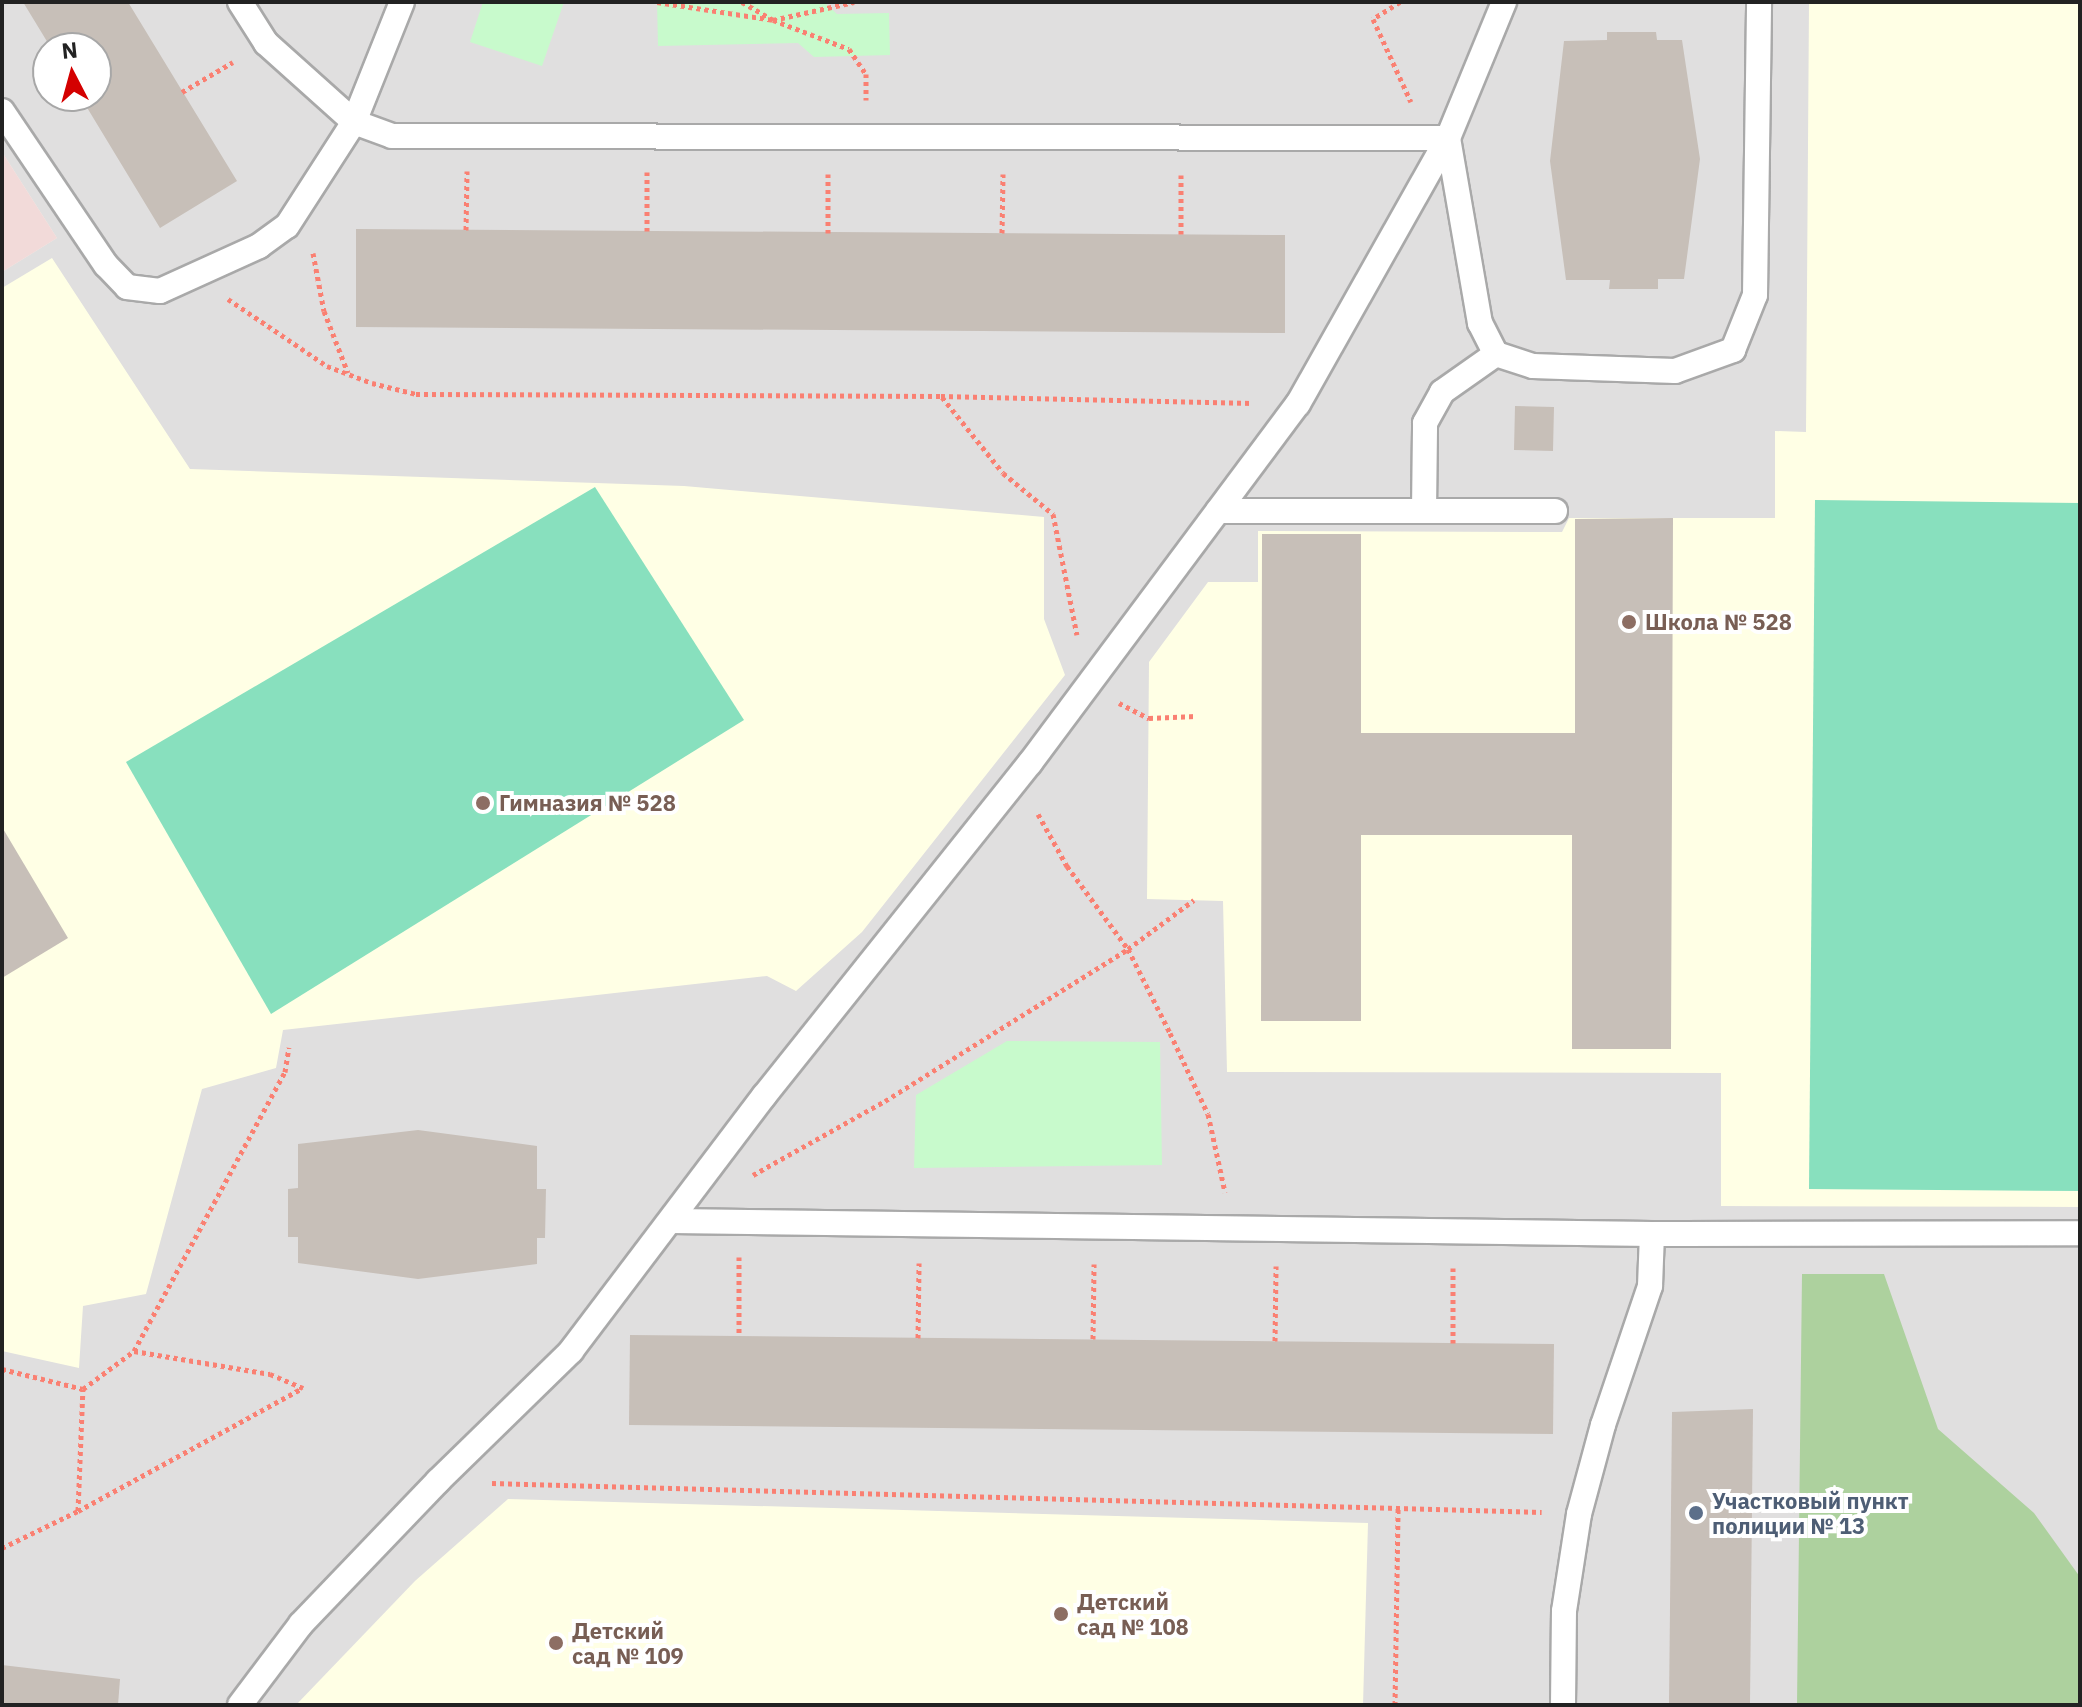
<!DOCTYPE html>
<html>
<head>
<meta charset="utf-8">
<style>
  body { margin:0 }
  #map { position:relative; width:2082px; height:1707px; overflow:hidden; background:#f2efe9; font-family:"IBM Plex Sans",sans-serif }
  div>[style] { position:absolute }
  .residential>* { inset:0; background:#e0dfdf }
  .commercial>* { inset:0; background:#f2dad9 }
  .education>* { inset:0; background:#ffffe5 }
  .forest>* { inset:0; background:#add19e }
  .park>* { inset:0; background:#c8facc }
  .pitch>* { inset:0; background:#88e0be }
  .building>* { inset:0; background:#c7bfb8 }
  .path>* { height:5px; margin-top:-2.5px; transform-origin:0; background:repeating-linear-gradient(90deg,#fa8072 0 4px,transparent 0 8px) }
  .roads { filter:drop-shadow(2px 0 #a9a9a9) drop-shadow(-2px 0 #a9a9a9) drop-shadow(0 2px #a9a9a9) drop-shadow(0 -2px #a9a9a9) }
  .lane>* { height:24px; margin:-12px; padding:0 12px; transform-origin:12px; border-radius:12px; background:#fff }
  .dots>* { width:22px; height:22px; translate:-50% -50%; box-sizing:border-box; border:4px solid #fff; border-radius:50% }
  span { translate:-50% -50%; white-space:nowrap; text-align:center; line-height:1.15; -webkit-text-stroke:8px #fff; paint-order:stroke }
  .education-label { font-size:22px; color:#785e54; font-weight:700 }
  .left { translate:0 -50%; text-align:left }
  .service-label { font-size:22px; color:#4e5e75; font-weight:700 }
  .frame { position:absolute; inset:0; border:4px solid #222; pointer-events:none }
  .north { position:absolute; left:32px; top:32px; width:80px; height:80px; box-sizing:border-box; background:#fff; border:2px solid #a7a7a7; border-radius:50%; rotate:354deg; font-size:22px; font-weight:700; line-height:32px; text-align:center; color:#222 }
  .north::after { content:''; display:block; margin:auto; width:28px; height:36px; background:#d40000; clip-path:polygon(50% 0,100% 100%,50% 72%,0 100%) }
</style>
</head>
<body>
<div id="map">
  <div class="residential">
    <i style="clip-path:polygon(evenodd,2px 2px,2080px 2px,2080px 1705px,2px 1705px,2px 272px,57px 238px,2px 152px,2px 2px,48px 48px,96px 48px,96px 96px,48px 96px,48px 48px)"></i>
  </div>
  <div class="commercial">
    <i style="clip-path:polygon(2px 152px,57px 238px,2px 272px)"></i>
  </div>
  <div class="education">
    <i style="clip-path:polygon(1809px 2px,2080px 2px,2080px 1207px,1721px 1206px,1721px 1073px,1227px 1072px,1223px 901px,1147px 899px,1149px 662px,1208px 582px,1258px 582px,1258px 531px,1562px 532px,1569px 518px,1775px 518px,1775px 431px,1806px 432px)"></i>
    <i style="clip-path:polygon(52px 258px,190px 469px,684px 486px,1044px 517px,1044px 619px,1065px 675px,862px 932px,796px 991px,767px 976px,283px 1030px,276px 1068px,202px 1089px,146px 1294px,83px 1306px,79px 1368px,2px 1351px,2px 288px)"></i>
    <i style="clip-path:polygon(508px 1499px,1368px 1523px,1363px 1705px,296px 1705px,415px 1581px)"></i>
  </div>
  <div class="forest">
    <i style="clip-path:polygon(1802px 1274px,1884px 1274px,1938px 1429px,2034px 1513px,2080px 1577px,2080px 1705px,1797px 1705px)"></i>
  </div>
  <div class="park">
    <i style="clip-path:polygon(483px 2px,564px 2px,542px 66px,470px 42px)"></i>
    <i style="clip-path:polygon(657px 2px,824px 2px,837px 14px,889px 13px,890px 55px,814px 57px,798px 43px,658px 46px)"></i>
    <i style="clip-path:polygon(1007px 1041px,1160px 1042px,1162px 1165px,914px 1168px,916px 1095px)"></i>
  </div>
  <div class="pitch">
    <i style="clip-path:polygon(595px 487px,744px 720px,271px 1014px,126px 762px)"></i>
    <i style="clip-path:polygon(1815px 500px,2080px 503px,2080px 1191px,1809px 1189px)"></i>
  </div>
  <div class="building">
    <i style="clip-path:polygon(23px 2px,128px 2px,237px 181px,160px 228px,80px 96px,96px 96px,96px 48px,51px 48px)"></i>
    <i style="clip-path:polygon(1607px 32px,1656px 32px,1657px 40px,1682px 40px,1700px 159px,1684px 279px,1658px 279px,1658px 289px,1609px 289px,1610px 280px,1566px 280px,1550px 161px,1564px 41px,1607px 40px)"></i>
    <i style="clip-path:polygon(356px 229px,1285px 235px,1285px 333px,356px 327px)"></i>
    <i style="clip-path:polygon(1515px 406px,1554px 407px,1553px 451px,1514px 450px)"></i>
    <i style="clip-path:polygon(1673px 518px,1671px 1049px,1572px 1049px,1572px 835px,1361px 835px,1361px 1021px,1261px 1021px,1262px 534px,1361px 534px,1361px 733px,1575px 733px,1575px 519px)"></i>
    <i style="clip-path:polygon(2px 827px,68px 938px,2px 978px)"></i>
    <i style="clip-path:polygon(418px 1130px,537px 1146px,537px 1189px,546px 1189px,545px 1238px,537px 1238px,537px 1264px,418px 1279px,298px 1263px,298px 1237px,288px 1237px,288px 1189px,298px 1188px,298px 1144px)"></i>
    <i style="clip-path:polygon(630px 1335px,1554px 1344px,1553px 1434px,629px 1425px)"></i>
    <i style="clip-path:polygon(1753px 1409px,1750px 1705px,1669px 1705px,1672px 1412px)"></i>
    <i style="clip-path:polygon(2px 1665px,120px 1679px,118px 1705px,2px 1705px)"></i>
  </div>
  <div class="path">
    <i style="left:657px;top:2px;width:117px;rotate:8.8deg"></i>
    <i style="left:773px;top:20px;width:83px;rotate:-12.5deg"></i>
    <i style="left:742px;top:2px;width:36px;rotate:30deg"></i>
    <i style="left:773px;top:20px;width:81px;rotate:20.9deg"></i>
    <i style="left:849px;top:49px;width:30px;rotate:56deg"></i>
    <i style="left:866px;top:74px;width:26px;rotate:90deg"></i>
    <i style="left:1400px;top:2px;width:32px;rotate:148deg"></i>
    <i style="left:1373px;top:19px;width:91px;rotate:65.4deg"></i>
    <i style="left:182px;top:92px;width:59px;rotate:-30.5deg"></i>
    <i style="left:1181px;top:175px;width:59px;rotate:90deg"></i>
    <i style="left:466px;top:230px;width:59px;rotate:-89deg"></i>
    <i style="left:647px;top:231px;width:59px;rotate:-90deg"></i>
    <i style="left:828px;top:233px;width:59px;rotate:-90deg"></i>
    <i style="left:1002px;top:233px;width:59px;rotate:-89deg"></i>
    <i style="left:313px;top:253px;width:59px;rotate:79.3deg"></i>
    <i style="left:324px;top:311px;width:66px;rotate:68.8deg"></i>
    <i style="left:228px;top:299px;width:120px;rotate:34.1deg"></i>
    <i style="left:327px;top:366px;width:48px;rotate:20.7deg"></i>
    <i style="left:372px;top:383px;width:45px;rotate:14deg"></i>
    <i style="left:416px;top:394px;width:525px;rotate:0.22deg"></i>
    <i style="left:941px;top:396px;width:312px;rotate:1.3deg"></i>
    <i style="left:942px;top:397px;width:97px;rotate:51.2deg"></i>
    <i style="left:1003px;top:473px;width:65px;rotate:39.4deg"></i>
    <i style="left:1053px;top:514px;width:123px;rotate:78.8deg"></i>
    <i style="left:1119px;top:703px;width:34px;rotate:27deg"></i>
    <i style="left:1149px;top:718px;width:47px;rotate:-2.4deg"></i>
    <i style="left:1038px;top:814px;width:60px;rotate:60.9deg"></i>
    <i style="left:1067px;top:866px;width:103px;rotate:53.7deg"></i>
    <i style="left:1128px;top:949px;width:94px;rotate:63.4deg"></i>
    <i style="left:1170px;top:1033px;width:89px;rotate:64.9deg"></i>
    <i style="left:1208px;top:1114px;width:80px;rotate:77.7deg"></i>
    <i style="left:753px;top:1175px;width:151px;rotate:-29.3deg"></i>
    <i style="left:885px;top:1101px;width:287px;rotate:-32deg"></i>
    <i style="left:1128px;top:949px;width:82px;rotate:-36.6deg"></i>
    <i style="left:739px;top:1257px;width:79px;rotate:90deg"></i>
    <i style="left:1453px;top:1268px;width:75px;rotate:90deg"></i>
    <i style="left:918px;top:1338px;width:75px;rotate:-89.2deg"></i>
    <i style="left:1093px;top:1339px;width:75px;rotate:-89.2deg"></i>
    <i style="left:1275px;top:1341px;width:75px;rotate:-89.2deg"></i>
    <i style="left:134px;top:1351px;width:317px;rotate:-61.6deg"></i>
    <i style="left:285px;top:1072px;width:25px;rotate:-81deg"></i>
    <i style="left:2px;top:1369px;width:83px;rotate:13.9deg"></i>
    <i style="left:492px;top:1483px;width:1050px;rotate:1.58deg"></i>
    <i style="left:78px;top:1511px;width:122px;rotate:-87.7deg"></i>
    <i style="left:83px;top:1389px;width:64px;rotate:-36.7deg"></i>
    <i style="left:134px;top:1351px;width:138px;rotate:9.6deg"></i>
    <i style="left:270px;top:1374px;width:36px;rotate:23deg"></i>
    <i style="left:2px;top:1548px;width:85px;rotate:-26deg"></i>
    <i style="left:78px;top:1511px;width:256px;rotate:-28.7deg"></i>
    <i style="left:1395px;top:1705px;width:197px;rotate:-89.1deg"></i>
  </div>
  <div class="roads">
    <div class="lane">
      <i style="left:240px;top:2px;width:49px;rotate:57.6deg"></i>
      <i style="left:266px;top:43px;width:118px;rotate:41.9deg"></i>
      <i style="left:354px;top:122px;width:129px;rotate:-68.2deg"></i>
      <i style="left:2px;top:111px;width:186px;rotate:56deg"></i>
      <i style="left:106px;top:265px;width:30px;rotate:46deg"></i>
      <i style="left:127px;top:287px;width:33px;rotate:7deg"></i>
      <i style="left:160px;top:291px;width:109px;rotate:-24.4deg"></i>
      <i style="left:259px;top:246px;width:34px;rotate:-36deg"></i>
      <i style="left:287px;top:226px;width:124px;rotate:-57.2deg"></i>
      <i style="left:354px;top:122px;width:40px;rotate:20.2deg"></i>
      <i style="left:392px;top:136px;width:1056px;rotate:0.11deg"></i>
      <i style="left:1448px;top:138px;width:188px;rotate:80.2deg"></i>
      <i style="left:1480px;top:323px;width:35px;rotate:63deg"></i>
      <i style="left:1496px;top:354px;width:39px;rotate:18deg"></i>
      <i style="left:1533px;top:366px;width:142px;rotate:2deg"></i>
      <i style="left:1675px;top:371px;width:62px;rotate:-19.9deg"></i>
      <i style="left:1733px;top:350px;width:59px;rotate:-68.2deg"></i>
      <i style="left:1755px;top:295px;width:293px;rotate:-89.2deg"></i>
      <i style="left:1218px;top:511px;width:337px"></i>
      <i style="left:1424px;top:511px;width:88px;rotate:-89.3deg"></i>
      <i style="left:1425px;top:423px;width:35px;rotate:-61deg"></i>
      <i style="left:1442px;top:392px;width:66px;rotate:-35.1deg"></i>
      <i style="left:672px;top:1221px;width:980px;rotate:0.76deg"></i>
      <i style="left:1652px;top:1234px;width:428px;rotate:-0.1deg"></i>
      <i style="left:240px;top:1705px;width:101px;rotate:-53deg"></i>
      <i style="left:301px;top:1624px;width:198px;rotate:-46.2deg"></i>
      <i style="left:438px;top:1481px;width:186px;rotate:-44.3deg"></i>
      <i style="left:571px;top:1351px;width:320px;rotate:-52.9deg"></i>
      <i style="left:764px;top:1096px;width:426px;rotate:-51.4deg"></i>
      <i style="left:1030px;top:763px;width:448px;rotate:-53.3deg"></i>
      <i style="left:1298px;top:404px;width:305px;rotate:-60.6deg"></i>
      <i style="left:1448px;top:138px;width:147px;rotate:-67.6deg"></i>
      <i style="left:1563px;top:1705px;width:94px;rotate:-89.4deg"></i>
      <i style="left:1564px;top:1611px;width:98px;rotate:-81.2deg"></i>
      <i style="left:1579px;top:1514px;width:92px;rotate:-74.9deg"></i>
      <i style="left:1603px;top:1425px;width:147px;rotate:-71.3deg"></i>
      <i style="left:1650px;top:1286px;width:52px;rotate:-87.8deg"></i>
    </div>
  </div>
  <div class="dots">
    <i style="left:1629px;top:622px;background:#8d6e63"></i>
    <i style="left:483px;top:803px;background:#8d6e63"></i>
    <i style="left:1696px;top:1513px;background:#5c6f8a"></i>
    <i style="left:1061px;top:1614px;background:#8d6e63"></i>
    <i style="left:556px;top:1643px;background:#8d6e63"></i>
  </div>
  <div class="education-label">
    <span class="left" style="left:1645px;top:622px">Школа № 528</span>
    <span class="left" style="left:499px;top:803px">Гимназия № 528</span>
    <span class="left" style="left:1077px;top:1614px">Детский<br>сад № 108</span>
    <span class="left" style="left:572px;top:1643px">Детский<br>сад № 109</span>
  </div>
  <div class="service-label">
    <span class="left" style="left:1712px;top:1513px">Участковый пункт<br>полиции № 13</span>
  </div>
  <div class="frame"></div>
  <div class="north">N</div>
</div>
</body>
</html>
